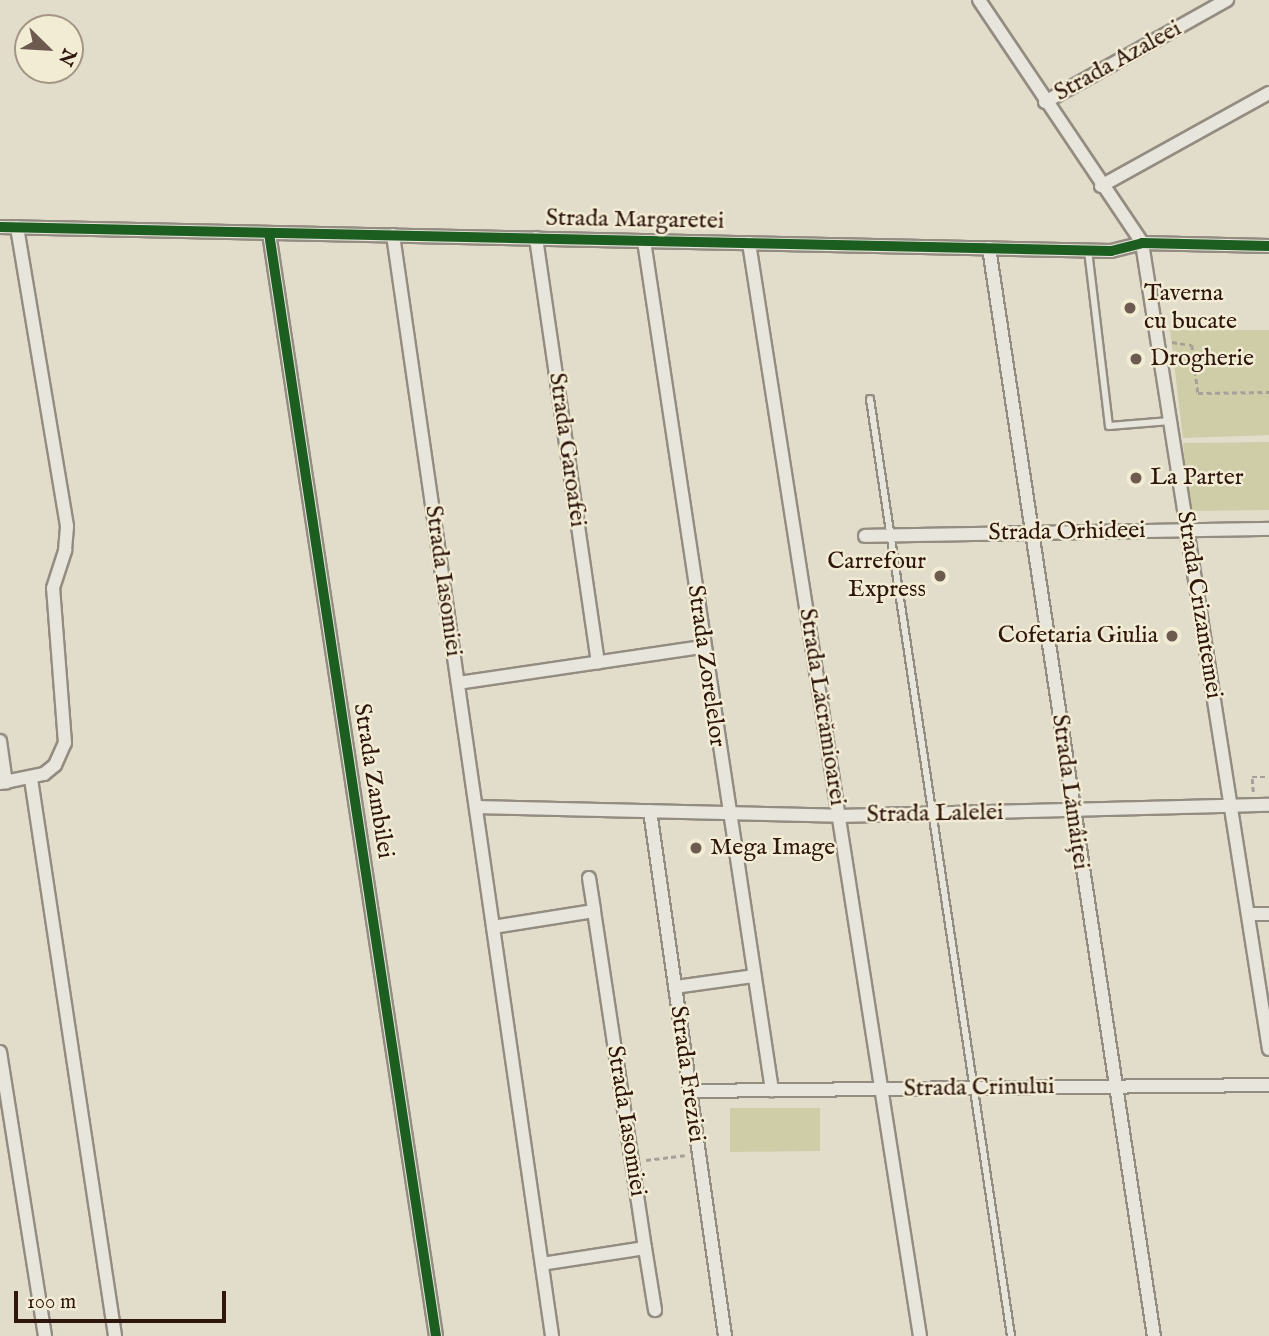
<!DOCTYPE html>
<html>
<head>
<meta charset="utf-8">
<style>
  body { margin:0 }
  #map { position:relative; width:1269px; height:1336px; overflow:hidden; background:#e2dcca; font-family:"IM FELL English",serif }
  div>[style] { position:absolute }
  .green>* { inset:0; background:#cfcda8 }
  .path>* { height:2.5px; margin-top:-1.25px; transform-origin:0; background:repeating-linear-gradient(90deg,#a5a098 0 5px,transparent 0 8.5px) }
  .roads { filter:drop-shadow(2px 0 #938c81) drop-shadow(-2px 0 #938c81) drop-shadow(0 2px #938c81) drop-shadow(0 -2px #938c81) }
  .lane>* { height:6px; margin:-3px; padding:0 3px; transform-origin:3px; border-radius:3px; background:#e8e5dc }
  .street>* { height:12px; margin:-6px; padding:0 6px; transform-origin:6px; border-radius:6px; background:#e8e5dc }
  .cycleway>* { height:10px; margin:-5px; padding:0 5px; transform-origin:5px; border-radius:5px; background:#1b5e20 }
  .dots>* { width:19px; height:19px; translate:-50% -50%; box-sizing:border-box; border:4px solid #f3ecd5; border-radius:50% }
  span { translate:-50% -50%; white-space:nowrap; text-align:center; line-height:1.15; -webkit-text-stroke:5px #f3ecd5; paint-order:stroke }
  .street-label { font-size:24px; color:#2e160d }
  .poi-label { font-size:24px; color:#2e160d }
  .left { translate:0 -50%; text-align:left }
  .right { translate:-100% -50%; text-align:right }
  .north { position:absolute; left:14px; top:14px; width:70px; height:70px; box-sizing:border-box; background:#f3ecd5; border:2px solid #a49685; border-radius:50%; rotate:114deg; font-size:19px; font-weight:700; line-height:28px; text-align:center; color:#2e160d }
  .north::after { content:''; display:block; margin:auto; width:24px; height:32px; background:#6d5b4f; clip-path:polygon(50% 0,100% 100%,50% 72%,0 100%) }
  .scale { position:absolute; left:14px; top:1291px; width:212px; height:32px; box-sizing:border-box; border:4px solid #2e160d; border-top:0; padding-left:9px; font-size:21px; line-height:24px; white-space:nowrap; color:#2e160d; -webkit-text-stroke:5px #f3ecd5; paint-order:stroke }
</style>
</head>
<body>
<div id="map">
  <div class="green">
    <i style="clip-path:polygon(1170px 330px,1269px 330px,1269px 435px,1183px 438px)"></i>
    <i style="clip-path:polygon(1269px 442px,1269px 510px,1189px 511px,1183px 443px)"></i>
    <i style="clip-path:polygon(730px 1108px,820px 1108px,820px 1151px,730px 1152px)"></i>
  </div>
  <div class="path">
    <i style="left:1172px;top:342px;width:20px;rotate:9deg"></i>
    <i style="left:1192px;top:345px;width:48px;rotate:82.9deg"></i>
    <i style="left:1198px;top:393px;width:71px;rotate:-0.8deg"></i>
    <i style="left:1253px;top:792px;width:15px;rotate:-94deg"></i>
    <i style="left:1252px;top:777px;width:17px"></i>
    <i style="left:646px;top:1160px;width:39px;rotate:-7deg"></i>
  </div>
  <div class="roads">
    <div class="lane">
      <i style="left:1088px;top:250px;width:177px;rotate:83.2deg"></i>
      <i style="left:1109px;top:426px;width:61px;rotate:-4.7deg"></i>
      <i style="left:870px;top:399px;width:948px;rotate:81.44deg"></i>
    </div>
    <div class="street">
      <i style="left:979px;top:0;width:293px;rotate:56.1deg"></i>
      <i style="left:1142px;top:243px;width:816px;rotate:81.05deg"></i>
      <i style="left:1045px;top:102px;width:209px;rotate:-29.3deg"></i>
      <i style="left:1101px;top:186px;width:192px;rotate:-29deg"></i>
      <i style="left:0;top:227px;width:1111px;rotate:1.24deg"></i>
      <i style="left:1111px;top:251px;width:32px;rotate:-14deg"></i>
      <i style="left:1142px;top:243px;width:127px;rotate:1.4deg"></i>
      <i style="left:269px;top:233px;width:1116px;rotate:81.39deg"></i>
      <i style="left:393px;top:235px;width:1112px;rotate:81.78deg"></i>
      <i style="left:536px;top:238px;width:429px;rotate:81.7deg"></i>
      <i style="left:644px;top:241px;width:859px;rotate:81.43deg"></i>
      <i style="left:749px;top:243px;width:1106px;rotate:81.11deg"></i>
      <i style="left:989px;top:248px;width:1100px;rotate:81.38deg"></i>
      <i style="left:865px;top:536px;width:404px;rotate:-1deg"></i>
      <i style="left:458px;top:683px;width:248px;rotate:-8.4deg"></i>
      <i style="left:0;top:741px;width:42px;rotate:81.9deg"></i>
      <i style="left:31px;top:779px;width:563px;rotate:81.42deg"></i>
      <i style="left:0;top:783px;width:45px;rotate:-11.6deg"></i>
      <i style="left:44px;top:774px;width:14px;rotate:-39deg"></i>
      <i style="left:55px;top:765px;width:24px;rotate:-66deg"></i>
      <i style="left:65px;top:743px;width:155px;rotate:-94.4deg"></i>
      <i style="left:53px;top:588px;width:40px;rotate:-72deg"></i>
      <i style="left:65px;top:550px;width:24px;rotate:-85deg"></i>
      <i style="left:67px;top:526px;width:303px;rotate:-99.5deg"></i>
      <i style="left:476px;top:807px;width:363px;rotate:1.4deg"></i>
      <i style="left:839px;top:816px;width:430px;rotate:-1.5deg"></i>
      <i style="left:650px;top:811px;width:530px;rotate:81.87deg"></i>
      <i style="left:589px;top:878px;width:33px;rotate:81deg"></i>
      <i style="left:1248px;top:914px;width:21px"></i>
      <i style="left:493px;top:927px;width:102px;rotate:-9deg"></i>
      <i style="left:594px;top:911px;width:341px;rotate:81.4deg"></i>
      <i style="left:645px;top:1248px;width:104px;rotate:171.2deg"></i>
      <i style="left:675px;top:987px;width:80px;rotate:-7.9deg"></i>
      <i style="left:0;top:1052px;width:288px;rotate:81deg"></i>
      <i style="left:690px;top:1091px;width:579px;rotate:-0.59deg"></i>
      <i style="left:645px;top:1248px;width:63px;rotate:80.8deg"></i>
    </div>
  </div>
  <div class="cycleway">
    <i style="left:0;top:227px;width:1111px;rotate:1.24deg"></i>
    <i style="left:1111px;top:251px;width:32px;rotate:-14deg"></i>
    <i style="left:1142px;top:243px;width:127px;rotate:1.4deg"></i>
    <i style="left:269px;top:233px;width:1116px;rotate:81.39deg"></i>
  </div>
  <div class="dots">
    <i style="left:1130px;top:308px;background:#6d5b4f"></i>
    <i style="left:1136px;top:359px;background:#6d5b4f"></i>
    <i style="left:1136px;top:478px;background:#6d5b4f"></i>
    <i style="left:940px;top:576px;background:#6d5b4f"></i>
    <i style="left:1172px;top:636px;background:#6d5b4f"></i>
    <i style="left:696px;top:848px;background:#6d5b4f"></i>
  </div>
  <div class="street-label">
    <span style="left:1118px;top:61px;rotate:-29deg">Strada Azaleei</span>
    <span style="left:635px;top:220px;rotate:1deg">Strada Margaretei</span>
    <span style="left:567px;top:450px;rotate:82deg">Strada Garoafei</span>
    <span style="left:1067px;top:532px;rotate:-1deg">Strada Orhideei</span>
    <span style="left:443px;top:581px;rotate:82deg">Strada Iasomiei</span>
    <span style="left:1199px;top:605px;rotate:81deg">Strada Crizantemei</span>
    <span style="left:706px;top:666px;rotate:82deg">Strada Zorelelor</span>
    <span style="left:822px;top:707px;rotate:81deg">Strada Lăcrămioarei</span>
    <span style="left:373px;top:781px;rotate:81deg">Strada Zambilei</span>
    <span style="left:1070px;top:792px;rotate:82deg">Strada Lămâiței</span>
    <span style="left:935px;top:814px;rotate:-1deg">Strada Lalelei</span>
    <span style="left:687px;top:1074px;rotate:82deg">Strada Freziei</span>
    <span style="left:979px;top:1088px;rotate:-1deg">Strada Crinului</span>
    <span style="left:626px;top:1121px;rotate:81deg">Strada Iasomiei</span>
  </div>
  <div class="poi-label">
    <span class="left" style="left:1144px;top:308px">Taverna<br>cu bucate</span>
    <span class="left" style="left:1150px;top:359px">Drogherie</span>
    <span class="left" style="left:1150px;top:478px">La Parter</span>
    <span class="right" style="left:926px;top:576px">Carrefour<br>Express</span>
    <span class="right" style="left:1158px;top:636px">Cofetaria Giulia</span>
    <span class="left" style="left:710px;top:848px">Mega Image</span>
  </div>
  <div class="north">N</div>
  <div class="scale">100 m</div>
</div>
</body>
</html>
